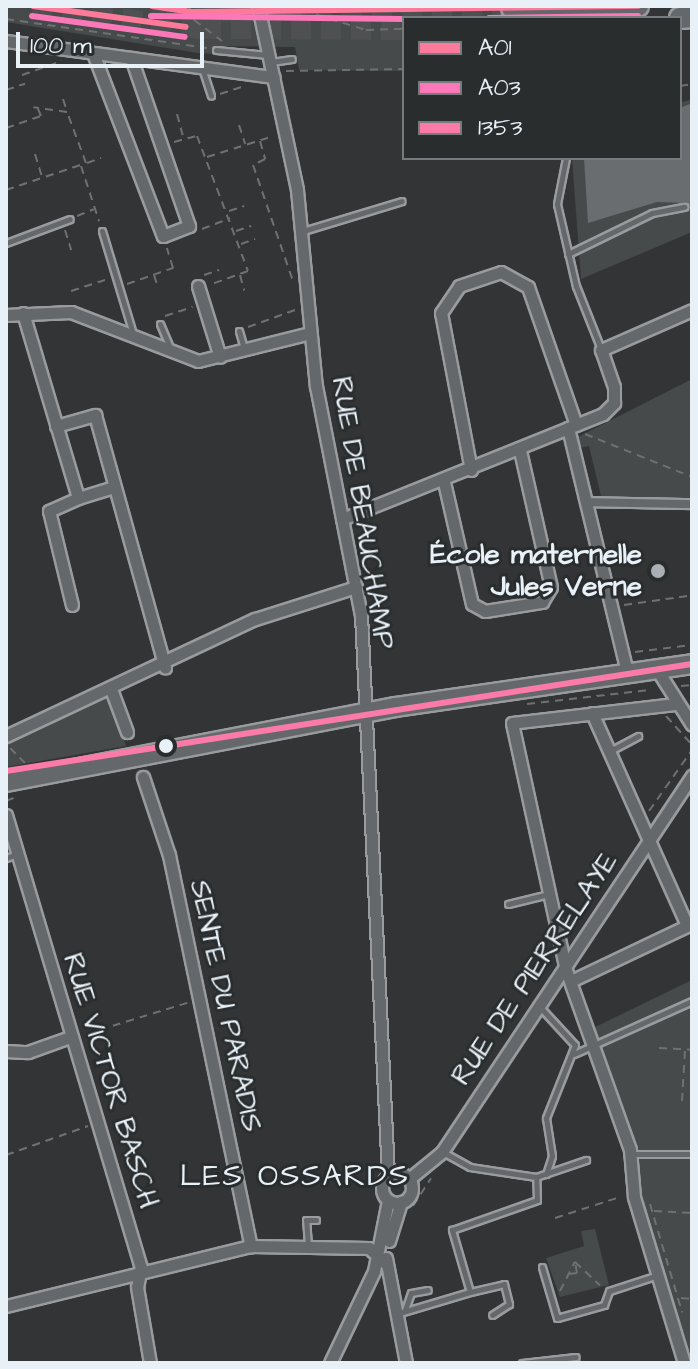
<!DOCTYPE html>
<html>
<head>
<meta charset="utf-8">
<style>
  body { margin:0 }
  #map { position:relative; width:698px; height:1369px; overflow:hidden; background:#333435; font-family:"Architects Daughter",sans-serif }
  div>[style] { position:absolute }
  .green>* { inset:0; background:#464a4b }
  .water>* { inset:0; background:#696d70 }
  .motorway-tunnel>* { height:20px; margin-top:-10px; transform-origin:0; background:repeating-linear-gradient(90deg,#4e5052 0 20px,transparent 0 30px) }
  .path>* { height:2px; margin-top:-1px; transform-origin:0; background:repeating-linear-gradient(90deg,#6e7071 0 8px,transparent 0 14px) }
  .roads { filter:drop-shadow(2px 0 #999b9e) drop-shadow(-2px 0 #999b9e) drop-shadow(0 2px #999b9e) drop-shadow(0 -2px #999b9e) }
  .service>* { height:5px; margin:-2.5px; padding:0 2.5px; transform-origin:2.5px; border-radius:2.5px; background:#64686b }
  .pedestrian>* { height:8px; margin:-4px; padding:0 4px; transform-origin:4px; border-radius:4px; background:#64686b }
  .minor>* { height:11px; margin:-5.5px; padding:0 5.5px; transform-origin:5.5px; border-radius:5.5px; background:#64686b }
  .minor>.ring { margin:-5.5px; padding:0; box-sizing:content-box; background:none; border:11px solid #64686b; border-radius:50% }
  .primary>* { height:18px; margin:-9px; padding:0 9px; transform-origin:9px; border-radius:9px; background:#64686b }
  .motorway>* { height:20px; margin:-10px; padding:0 10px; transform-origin:10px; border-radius:10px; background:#64686b }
  .bus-1>* { height:6px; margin:-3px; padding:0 3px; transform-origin:3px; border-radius:3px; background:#fd7a9a }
  .bus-2>* { height:6px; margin:-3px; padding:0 3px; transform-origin:3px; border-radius:3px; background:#fc78b9 }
  .bus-3>* { height:6px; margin:-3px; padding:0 3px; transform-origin:3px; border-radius:3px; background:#fc7aa7 }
  .dots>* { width:22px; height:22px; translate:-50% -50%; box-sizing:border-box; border:4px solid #2a2d2e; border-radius:50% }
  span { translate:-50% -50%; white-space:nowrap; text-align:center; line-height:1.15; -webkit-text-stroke:6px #2a2d2e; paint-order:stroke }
  .street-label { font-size:28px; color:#e8f1f8 }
  .poi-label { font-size:28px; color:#e8f1f8; font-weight:700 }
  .right { translate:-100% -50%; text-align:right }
  .neighbourhood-label { font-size:30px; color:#e8f1f8; letter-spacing:2px }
  .frame { position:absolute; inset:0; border:8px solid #e8f1f8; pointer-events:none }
  .legend { position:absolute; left:402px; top:16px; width:280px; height:144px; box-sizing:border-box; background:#2a2d2e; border:2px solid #767b7f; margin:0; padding:10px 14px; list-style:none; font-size:24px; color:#e8f1f8 }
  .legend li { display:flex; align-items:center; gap:16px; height:40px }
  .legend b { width:40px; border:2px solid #767b7f }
  .scale { position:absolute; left:16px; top:32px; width:188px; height:36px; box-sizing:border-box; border:4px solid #e8f1f8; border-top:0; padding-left:10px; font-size:24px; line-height:28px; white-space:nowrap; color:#e8f1f8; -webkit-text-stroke:6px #2a2d2e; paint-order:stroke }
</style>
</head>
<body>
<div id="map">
  <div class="green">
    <i style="clip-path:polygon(6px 6px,511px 6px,510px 18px,404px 18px,404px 71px,299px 70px,295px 47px,214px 46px,214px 54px,198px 53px,6px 22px)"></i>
    <i style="clip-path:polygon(692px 99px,692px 232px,581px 279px,572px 158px,680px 158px,680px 103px)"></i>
    <i style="clip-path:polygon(692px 379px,692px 503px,603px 504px,589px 446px,575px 449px,570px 441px)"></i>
    <i style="clip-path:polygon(108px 695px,126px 746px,6px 767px,6px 741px)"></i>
    <i style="clip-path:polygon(692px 980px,692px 1350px,681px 1354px,591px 1029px)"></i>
    <i style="clip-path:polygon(595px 1229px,609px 1285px,560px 1297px,546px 1258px,584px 1246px,581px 1231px)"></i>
  </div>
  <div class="water">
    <i style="clip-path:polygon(692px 103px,692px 214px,687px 203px,657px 202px,588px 223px,584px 158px,680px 158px,680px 108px)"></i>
  </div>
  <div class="motorway-tunnel">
    <i style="left:33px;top:6px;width:170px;rotate:7.8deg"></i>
    <i style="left:201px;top:29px;width:203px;rotate:0.3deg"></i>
    <i style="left:152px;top:6px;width:40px;rotate:8.5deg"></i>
    <i style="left:192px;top:12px;width:320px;rotate:-0.7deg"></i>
  </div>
  <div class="path">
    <i style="left:189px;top:6px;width:15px;rotate:70deg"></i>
    <i style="left:194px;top:20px;width:35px;rotate:37deg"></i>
    <i style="left:289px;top:6px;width:81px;rotate:17.3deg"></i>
    <i style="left:366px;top:30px;width:38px;rotate:-2deg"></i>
    <i style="left:6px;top:19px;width:203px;rotate:8.2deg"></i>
    <i style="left:286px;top:71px;width:118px;rotate:-1deg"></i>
    <i style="left:22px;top:75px;width:42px;rotate:-19.3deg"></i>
    <i style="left:680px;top:86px;width:12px;rotate:-9deg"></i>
    <i style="left:6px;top:90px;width:20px;rotate:-18deg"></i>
    <i style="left:220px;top:94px;width:25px;rotate:-18deg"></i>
    <i style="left:63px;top:99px;width:13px;rotate:72deg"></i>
    <i style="left:177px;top:114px;width:24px;rotate:75deg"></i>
    <i style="left:239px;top:125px;width:20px;rotate:72deg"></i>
    <i style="left:6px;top:128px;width:37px;rotate:-19deg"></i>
    <i style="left:41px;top:116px;width:8px;rotate:-113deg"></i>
    <i style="left:260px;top:141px;width:19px;rotate:74deg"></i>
    <i style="left:265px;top:159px;width:13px;rotate:153deg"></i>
    <i style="left:253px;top:165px;width:123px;rotate:71deg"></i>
    <i style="left:174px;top:142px;width:24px;rotate:-15deg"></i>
    <i style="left:197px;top:136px;width:144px;rotate:69.3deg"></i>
    <i style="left:248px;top:271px;width:41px;rotate:160.3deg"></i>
    <i style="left:35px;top:154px;width:24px;rotate:73deg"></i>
    <i style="left:207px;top:157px;width:70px;rotate:-17.4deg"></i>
    <i style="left:87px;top:163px;width:15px;rotate:-20deg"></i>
    <i style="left:81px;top:166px;width:58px;rotate:71.9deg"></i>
    <i style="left:6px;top:190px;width:84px;rotate:-18.6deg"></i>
    <i style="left:86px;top:163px;width:54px;rotate:-110.4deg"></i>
    <i style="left:67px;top:112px;width:34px;rotate:-172deg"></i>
    <i style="left:229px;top:211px;width:16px;rotate:-18deg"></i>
    <i style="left:77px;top:216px;width:18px;rotate:-22deg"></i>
    <i style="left:202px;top:229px;width:30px;rotate:-21deg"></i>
    <i style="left:65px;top:230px;width:21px;rotate:73deg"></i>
    <i style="left:236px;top:231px;width:16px;rotate:-18deg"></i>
    <i style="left:241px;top:244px;width:15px;rotate:-20deg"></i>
    <i style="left:154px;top:275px;width:9px;rotate:72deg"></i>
    <i style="left:204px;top:275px;width:16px;rotate:-18deg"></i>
    <i style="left:240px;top:275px;width:16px;rotate:75deg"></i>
    <i style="left:127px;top:284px;width:49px;rotate:-19.2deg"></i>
    <i style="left:173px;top:268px;width:21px;rotate:-107deg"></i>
    <i style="left:71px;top:291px;width:39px;rotate:-18deg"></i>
    <i style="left:165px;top:316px;width:29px;rotate:-18deg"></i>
    <i style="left:248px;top:327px;width:50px;rotate:-19.9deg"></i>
    <i style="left:585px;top:434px;width:115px;rotate:21.9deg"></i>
    <i style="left:624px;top:605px;width:64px;rotate:-8.1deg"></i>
    <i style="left:635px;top:652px;width:57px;rotate:-7deg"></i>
    <i style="left:681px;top:686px;width:11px;rotate:-5deg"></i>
    <i style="left:527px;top:704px;width:123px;rotate:-6.5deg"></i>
    <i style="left:666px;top:716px;width:39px;rotate:48deg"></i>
    <i style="left:10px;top:748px;width:21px;rotate:45deg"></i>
    <i style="left:6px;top:801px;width:11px;rotate:-22deg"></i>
    <i style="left:649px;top:811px;width:75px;rotate:-54.8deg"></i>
    <i style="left:86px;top:1034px;width:106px;rotate:-17.1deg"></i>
    <i style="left:659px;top:1048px;width:33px;rotate:3deg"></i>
    <i style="left:682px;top:1101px;width:51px;rotate:-86.6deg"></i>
    <i style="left:6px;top:1155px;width:87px;rotate:-19.5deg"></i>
    <i style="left:650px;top:1204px;width:113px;rotate:73.5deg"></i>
    <i style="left:413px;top:1206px;width:33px;rotate:-57deg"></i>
    <i style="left:654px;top:1211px;width:38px;rotate:3deg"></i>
    <i style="left:555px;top:1218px;width:68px;rotate:-17.9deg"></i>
    <i style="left:569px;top:1274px;width:8px;rotate:-7deg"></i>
    <i style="left:577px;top:1273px;width:11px;rotate:-100deg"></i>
    <i style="left:560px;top:1291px;width:33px;rotate:-63deg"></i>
    <i style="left:575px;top:1262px;width:34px;rotate:43deg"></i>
    <i style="left:681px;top:1298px;width:11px;rotate:5deg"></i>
  </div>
  <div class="roads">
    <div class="service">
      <i style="left:216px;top:50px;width:52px;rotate:5.5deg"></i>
      <i style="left:271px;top:62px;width:21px;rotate:-8deg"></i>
      <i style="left:202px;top:68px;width:29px;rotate:72deg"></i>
      <i style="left:566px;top:158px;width:47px;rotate:101.1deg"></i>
      <i style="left:557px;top:204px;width:84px;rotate:77deg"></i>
      <i style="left:576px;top:286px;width:68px;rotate:68.4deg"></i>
      <i style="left:102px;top:231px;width:108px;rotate:73.2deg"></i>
      <i style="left:303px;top:231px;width:103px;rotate:-16.9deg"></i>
      <i style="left:6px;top:243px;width:68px;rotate:-20.6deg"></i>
      <i style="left:568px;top:254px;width:93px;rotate:-26deg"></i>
      <i style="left:652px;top:213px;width:33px;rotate:-11deg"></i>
      <i style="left:160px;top:324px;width:25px;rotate:67deg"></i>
      <i style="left:239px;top:331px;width:19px;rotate:74deg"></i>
      <i style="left:610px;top:751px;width:32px;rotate:-28deg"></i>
      <i style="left:6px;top:858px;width:12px;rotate:-20deg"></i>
      <i style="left:508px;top:904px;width:42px;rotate:-13.7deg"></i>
      <i style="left:539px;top:1006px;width:53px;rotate:47.3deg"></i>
      <i style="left:575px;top:1045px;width:79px;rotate:111.7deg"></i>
      <i style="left:546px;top:1118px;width:38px;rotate:81deg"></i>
      <i style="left:552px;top:1156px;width:19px;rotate:108deg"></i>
      <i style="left:574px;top:1054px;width:129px;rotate:-24.2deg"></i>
      <i style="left:632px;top:1154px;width:60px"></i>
      <i style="left:536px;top:1177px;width:53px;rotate:-18.8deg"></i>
      <i style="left:308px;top:1246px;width:26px;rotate:-94deg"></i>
      <i style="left:306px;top:1220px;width:10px"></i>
      <i style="left:542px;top:1267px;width:53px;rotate:73.6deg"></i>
      <i style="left:557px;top:1318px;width:49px;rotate:-15.5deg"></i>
      <i style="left:604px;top:1305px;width:15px;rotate:-70deg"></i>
      <i style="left:609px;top:1291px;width:52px;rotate:-18.1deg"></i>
      <i style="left:470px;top:1292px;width:35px;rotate:-13deg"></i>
      <i style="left:504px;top:1284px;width:21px;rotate:76deg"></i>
      <i style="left:509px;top:1304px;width:20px;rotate:147deg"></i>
      <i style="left:405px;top:1310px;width:18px;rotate:-71deg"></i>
      <i style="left:411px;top:1293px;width:17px;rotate:-10deg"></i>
      <i style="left:396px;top:1314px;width:77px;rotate:-16.6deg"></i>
      <i style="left:470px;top:1292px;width:65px;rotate:-106.2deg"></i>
      <i style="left:452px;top:1230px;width:90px;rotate:-19.4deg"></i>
      <i style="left:537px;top:1200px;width:23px;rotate:-92deg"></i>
      <i style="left:536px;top:1177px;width:67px;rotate:-171.4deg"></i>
      <i style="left:470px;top:1167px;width:31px;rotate:-151deg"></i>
      <i style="left:522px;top:1363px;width:54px;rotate:-6.3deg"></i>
    </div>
    <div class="pedestrian">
      <i style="left:585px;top:502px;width:107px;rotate:1.1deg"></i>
    </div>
    <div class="minor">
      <i style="left:258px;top:6px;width:188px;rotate:78deg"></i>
      <i style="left:297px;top:190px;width:197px;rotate:84.5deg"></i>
      <i style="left:316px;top:386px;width:233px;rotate:78.9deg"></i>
      <i style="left:361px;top:615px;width:562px;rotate:87.24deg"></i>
      <i style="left:6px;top:41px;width:270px;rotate:7.7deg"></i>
      <i style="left:93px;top:53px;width:196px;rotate:69.1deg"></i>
      <i style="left:163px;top:236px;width:28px;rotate:-21deg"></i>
      <i style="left:189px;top:226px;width:178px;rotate:-109deg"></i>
      <i style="left:198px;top:286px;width:74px;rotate:72.8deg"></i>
      <i style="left:23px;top:313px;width:193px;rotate:73.4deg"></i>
      <i style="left:78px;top:498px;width:34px;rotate:-17deg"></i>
      <i style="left:6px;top:315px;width:65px;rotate:-2.6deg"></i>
      <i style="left:71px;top:312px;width:136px;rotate:21.1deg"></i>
      <i style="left:198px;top:361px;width:115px;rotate:-14deg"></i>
      <i style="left:56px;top:426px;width:41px;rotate:-15.8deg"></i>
      <i style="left:95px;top:415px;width:262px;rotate:74.5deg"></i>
      <i style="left:568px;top:428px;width:251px;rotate:76.4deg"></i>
      <i style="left:471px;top:470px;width:160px;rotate:-100.8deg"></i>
      <i style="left:441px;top:313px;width:32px;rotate:-56deg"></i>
      <i style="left:459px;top:286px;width:44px;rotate:-18.4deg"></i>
      <i style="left:501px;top:272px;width:31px;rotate:29deg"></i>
      <i style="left:528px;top:287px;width:146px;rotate:70.8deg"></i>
      <i style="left:444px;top:482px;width:125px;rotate:77.1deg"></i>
      <i style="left:472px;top:604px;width:15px;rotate:28deg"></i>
      <i style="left:485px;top:611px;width:58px;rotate:-9deg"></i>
      <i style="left:542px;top:602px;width:17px;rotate:-59deg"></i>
      <i style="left:551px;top:587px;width:139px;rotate:-102.8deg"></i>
      <i style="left:342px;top:519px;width:281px;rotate:-21.9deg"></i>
      <i style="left:603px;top:414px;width:16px;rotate:-45deg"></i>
      <i style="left:614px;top:403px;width:16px;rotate:-90deg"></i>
      <i style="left:614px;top:387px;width:39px;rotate:-109deg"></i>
      <i style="left:601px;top:350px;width:99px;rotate:-23.7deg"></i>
      <i style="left:72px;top:605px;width:97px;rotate:-103.7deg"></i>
      <i style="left:49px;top:511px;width:32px;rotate:-24deg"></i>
      <i style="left:656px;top:668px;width:67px;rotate:57.7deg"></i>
      <i style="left:111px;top:689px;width:46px;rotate:69.6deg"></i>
      <i style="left:675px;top:704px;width:164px;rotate:173.4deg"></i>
      <i style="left:512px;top:723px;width:253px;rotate:77.7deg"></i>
      <i style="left:566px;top:970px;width:191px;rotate:70.4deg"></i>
      <i style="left:630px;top:1150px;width:47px;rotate:85.1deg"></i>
      <i style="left:634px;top:1197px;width:173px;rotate:73.2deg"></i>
      <i style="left:592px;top:713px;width:232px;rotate:65.9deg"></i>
      <i style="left:6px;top:736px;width:275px;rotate:-25.2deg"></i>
      <i style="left:255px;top:619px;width:106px;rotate:-17.6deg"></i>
      <i style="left:143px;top:777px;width:82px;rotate:71.6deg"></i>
      <i style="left:169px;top:855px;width:400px;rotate:78.2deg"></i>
      <i style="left:6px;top:815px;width:472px;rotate:73.4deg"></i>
      <i style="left:141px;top:1267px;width:20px;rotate:101deg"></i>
      <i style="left:137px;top:1287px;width:77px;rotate:80.3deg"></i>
      <i style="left:575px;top:979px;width:128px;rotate:-25.4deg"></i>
      <i style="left:6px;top:1051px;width:22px;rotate:3deg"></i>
      <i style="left:28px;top:1052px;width:45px;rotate:-19.7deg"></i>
      <i class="ring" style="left:382px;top:1173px;width:19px;height:19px"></i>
      <i style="left:409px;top:1179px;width:43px;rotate:-39.3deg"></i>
      <i style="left:442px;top:1152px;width:452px;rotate:-56.4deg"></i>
      <i style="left:389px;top:1241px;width:41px;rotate:-72.9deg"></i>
      <i style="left:386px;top:1258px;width:107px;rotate:79.2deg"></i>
      <i style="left:6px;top:1306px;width:252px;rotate:-13.8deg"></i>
      <i style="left:251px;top:1246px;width:118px;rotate:1deg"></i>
      <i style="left:369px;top:1248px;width:22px;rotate:43deg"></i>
      <i style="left:330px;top:1363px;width:102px;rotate:-64.4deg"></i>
      <i style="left:374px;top:1271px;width:72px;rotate:-78.8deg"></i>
    </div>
    <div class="primary">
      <i style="left:6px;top:782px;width:396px;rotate:-10.9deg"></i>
      <i style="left:395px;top:707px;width:300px;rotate:-8.2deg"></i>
    </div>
    <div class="motorway">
      <i style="left:512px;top:8px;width:126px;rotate:-0.9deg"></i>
      <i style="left:680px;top:18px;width:12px;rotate:-5deg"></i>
    </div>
  </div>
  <div class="bus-1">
    <i style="left:33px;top:6px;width:154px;rotate:7.8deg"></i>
    <i style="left:152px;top:6px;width:40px;rotate:8.5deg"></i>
    <i style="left:192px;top:12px;width:446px;rotate:-0.8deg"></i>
  </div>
  <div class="bus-2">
    <i style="left:32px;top:16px;width:154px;rotate:7.8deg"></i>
    <i style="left:151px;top:16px;width:253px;rotate:0.7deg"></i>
    <i style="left:489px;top:18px;width:149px;rotate:-0.8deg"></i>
  </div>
  <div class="bus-3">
    <i style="left:6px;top:771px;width:694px;rotate:-8.87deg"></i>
  </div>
  <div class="dots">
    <i style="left:658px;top:571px;background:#a9afb4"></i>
    <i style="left:166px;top:746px;background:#e8f1f8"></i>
  </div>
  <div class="street-label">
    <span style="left:362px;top:513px;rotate:81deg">RUE DE BEAUCHAMP</span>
    <span style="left:535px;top:969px;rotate:-56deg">RUE DE PIERRELAYE</span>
    <span style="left:225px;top:1006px;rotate:78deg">SENTE DU PARADIS</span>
    <span style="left:110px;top:1081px;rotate:73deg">RUE VICTOR BASCH</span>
  </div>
  <div class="poi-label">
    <span class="right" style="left:642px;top:571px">École maternelle<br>Jules Verne</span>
  </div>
  <div class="neighbourhood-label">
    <span style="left:295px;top:1176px">LES OSSARDS</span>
  </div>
  <div class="frame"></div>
  <ul class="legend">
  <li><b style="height:10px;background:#fd7a9a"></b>A01</li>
  <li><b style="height:10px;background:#fc78b9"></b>A03</li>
  <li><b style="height:10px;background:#fc7aa7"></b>1353</li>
  </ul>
  <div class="scale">100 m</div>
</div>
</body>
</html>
